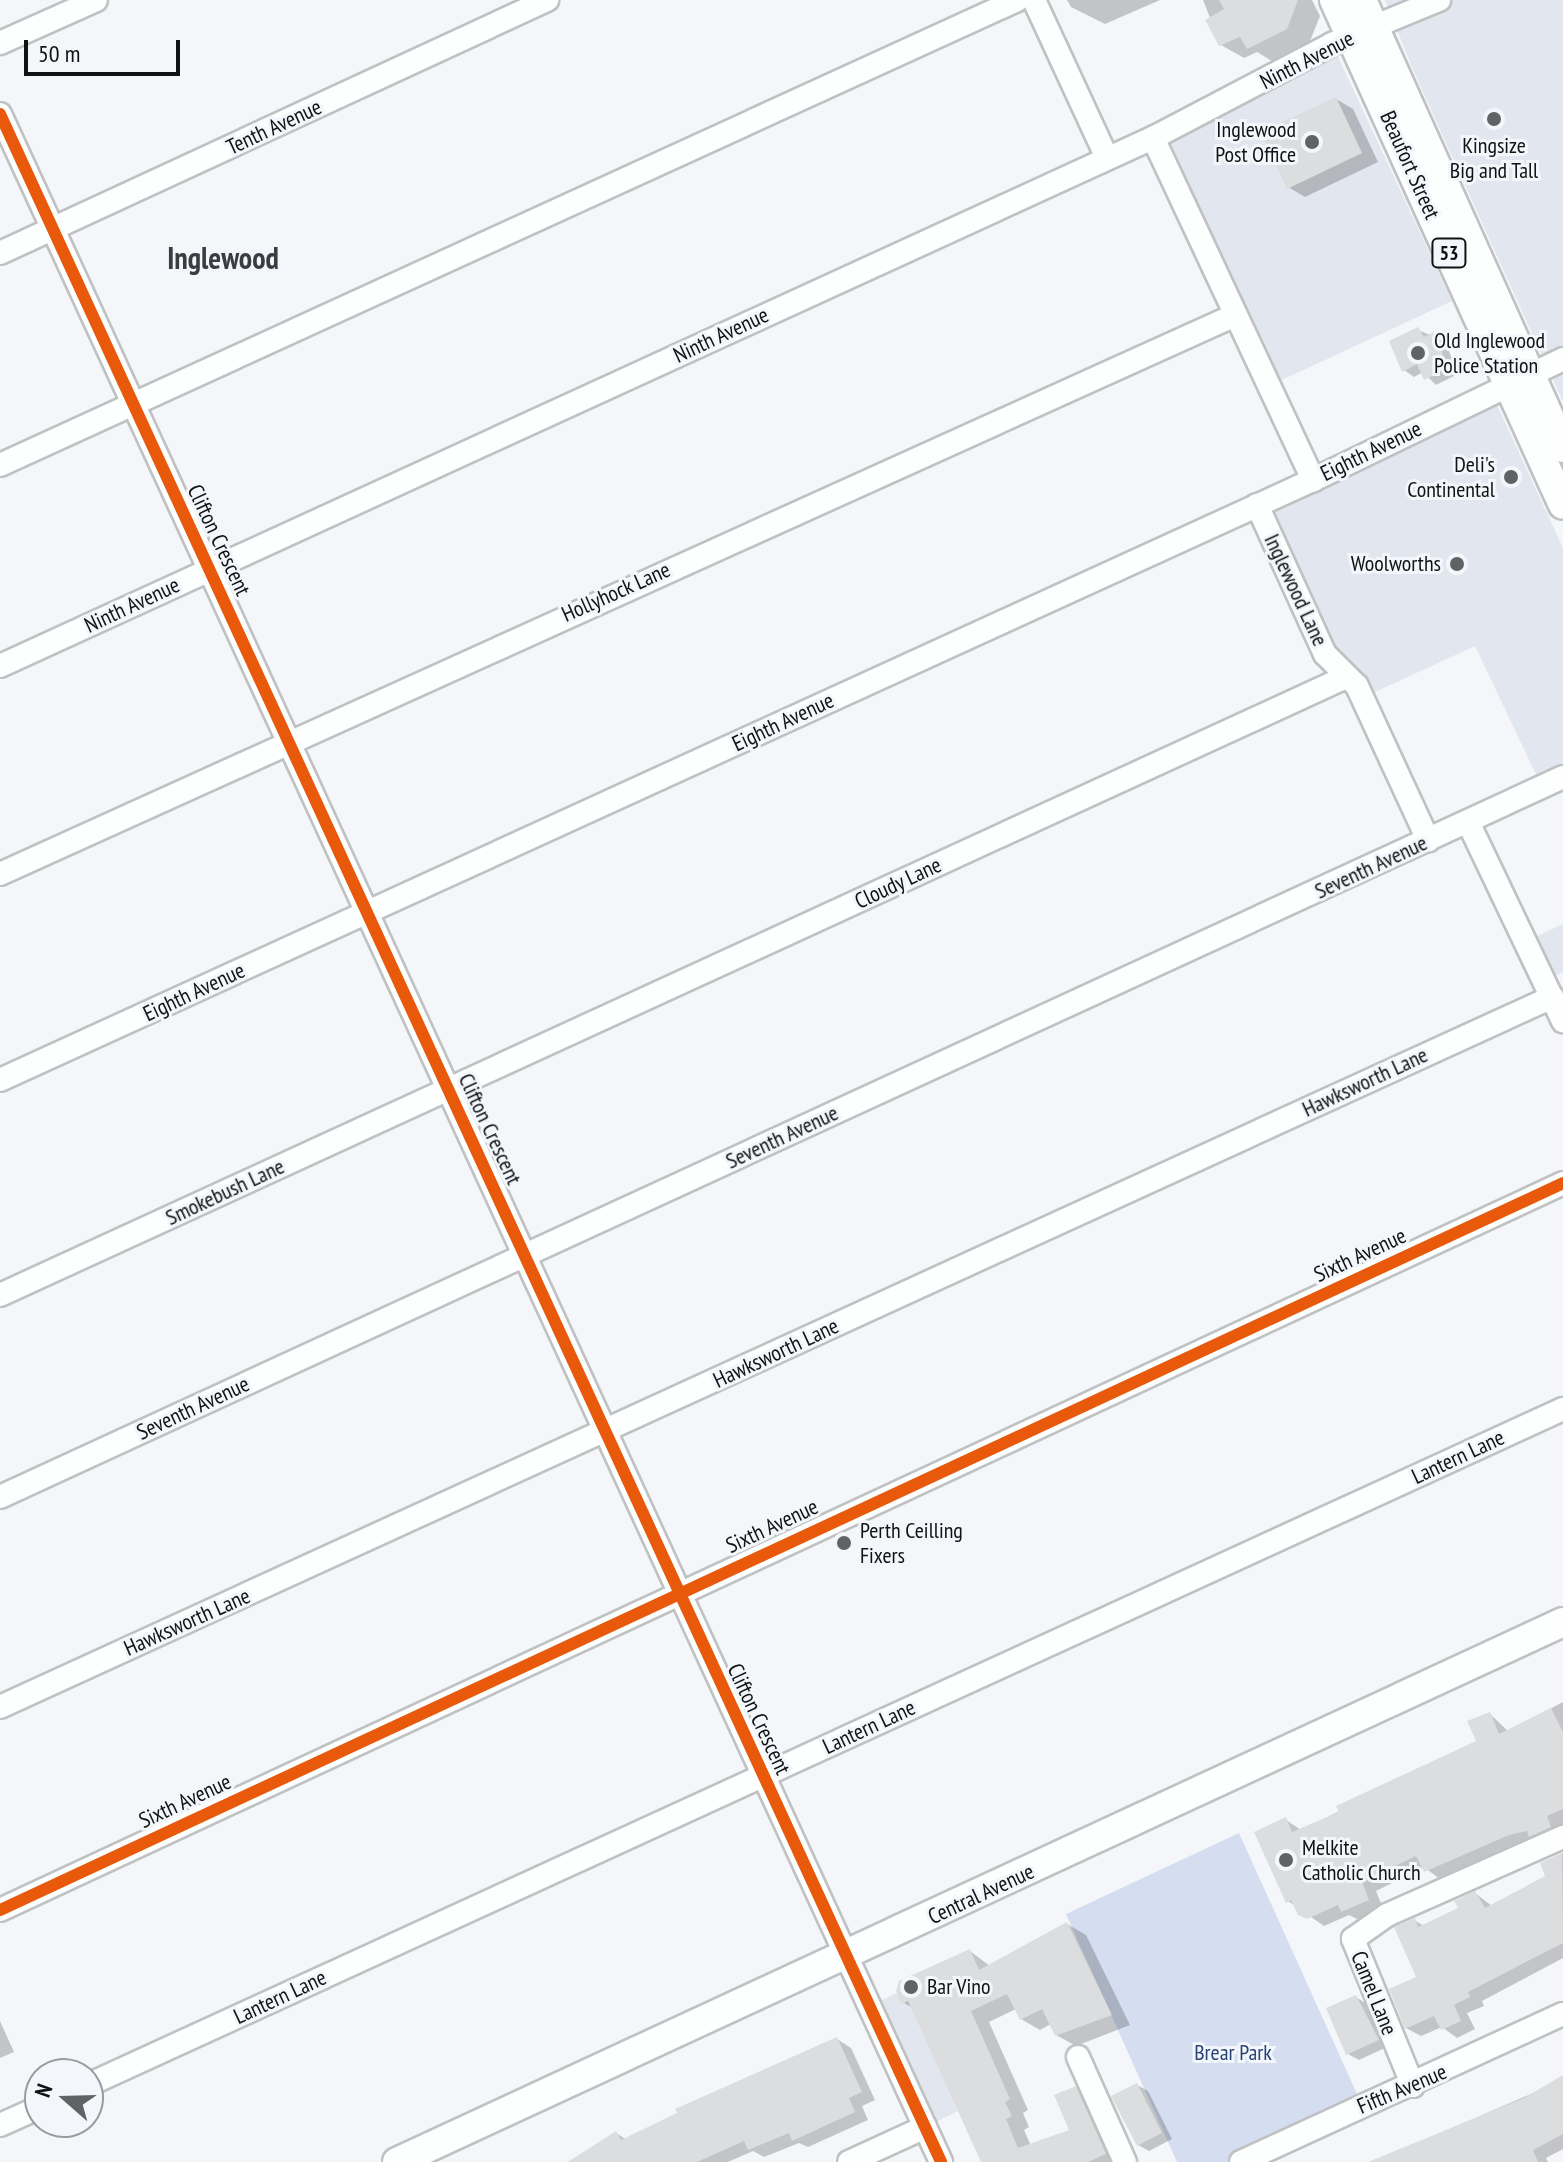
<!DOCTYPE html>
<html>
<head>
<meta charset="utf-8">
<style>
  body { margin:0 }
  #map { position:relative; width:1563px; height:2162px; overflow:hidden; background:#f4f6f9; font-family:"PT Sans Narrow",sans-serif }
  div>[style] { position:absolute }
  .built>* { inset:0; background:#e2e6ee }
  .green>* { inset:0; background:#d5def0 }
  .shadow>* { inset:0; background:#0003 }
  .building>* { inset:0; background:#dcdddf }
  .roads { filter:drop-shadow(2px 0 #bfc1c3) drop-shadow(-2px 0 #bfc1c3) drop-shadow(0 2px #bfc1c3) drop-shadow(0 -2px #bfc1c3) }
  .minor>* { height:22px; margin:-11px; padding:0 11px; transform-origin:11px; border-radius:11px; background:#fdfefe }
  .major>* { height:28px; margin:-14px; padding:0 14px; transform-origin:14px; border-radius:14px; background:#fdfefe }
  .cycleway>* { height:12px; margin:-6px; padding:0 6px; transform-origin:6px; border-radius:6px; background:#e8590c }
  .dots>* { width:22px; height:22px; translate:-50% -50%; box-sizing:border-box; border:4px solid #f3f6fa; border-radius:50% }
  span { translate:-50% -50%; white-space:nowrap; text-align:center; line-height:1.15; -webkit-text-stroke:6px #f3f6fa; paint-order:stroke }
  .shield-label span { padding:2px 6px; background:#f3f6fa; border:2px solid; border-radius:6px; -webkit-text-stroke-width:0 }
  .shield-label { font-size:20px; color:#111214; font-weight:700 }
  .street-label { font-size:22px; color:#111214 }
  .poi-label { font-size:22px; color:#111214 }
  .right { translate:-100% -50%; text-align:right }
  .left { translate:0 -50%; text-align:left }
  .park-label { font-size:22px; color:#294376 }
  .district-label { font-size:30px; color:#3a3c40; font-weight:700 }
  .north { position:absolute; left:24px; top:2058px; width:80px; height:80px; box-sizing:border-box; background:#f3f6fa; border:2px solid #999b9e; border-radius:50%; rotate:290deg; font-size:22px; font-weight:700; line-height:32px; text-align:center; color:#111214 }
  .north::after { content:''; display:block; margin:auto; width:28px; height:36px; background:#606264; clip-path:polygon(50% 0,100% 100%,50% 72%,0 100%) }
  .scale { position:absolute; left:24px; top:40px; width:156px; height:36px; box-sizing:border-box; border:4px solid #111214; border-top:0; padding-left:10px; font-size:24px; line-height:28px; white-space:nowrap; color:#111214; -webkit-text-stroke:6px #f3f6fa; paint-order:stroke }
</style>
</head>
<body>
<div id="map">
  <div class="built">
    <i style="clip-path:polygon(1385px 0,1563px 0,1563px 402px,1413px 70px)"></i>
    <i style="clip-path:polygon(1332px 44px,1452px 301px,1269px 386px,1153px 138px)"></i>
    <i style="clip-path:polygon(1491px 392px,1563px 548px,1563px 777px,1542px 787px,1475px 646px,1362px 698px,1257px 505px)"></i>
    <i style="clip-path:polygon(1563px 924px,1563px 972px,1544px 981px,1525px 942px)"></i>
    <i style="clip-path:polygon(938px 1973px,995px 2093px,925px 2127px,868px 2007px)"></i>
  </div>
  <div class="green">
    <i style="clip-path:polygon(1239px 1833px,1362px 2105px,1241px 2162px,1177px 2162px,1066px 1914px)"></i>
  </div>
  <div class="shadow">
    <i style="clip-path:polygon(1067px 0,1160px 0,1105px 24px,1071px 7px)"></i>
    <i style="clip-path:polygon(1203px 0,1312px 0,1320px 16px,1310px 41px,1272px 61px,1257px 52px,1244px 58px,1221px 45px)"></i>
    <i style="clip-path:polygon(1336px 99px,1353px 109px,1378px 162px,1305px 197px,1288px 187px)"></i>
    <i style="clip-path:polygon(1418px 330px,1445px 341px,1458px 374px,1436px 385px,1423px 372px,1414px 377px,1404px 370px)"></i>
    <i style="clip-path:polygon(1563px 1702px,1563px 1836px,1441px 1880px,1424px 1867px,1376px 1891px,1383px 1908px,1357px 1919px,1349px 1915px,1324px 1926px,1288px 1901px,1286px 1820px,1301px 1830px,1479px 1742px,1490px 1714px,1508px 1731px)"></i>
    <i style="clip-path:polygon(1563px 1853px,1563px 1958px,1482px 2001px,1484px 2006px,1467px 2013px,1475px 2029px,1457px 2038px,1442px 2027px,1421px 2036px,1406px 2028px,1419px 1978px,1414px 1920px,1424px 1926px,1461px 1909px,1475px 1893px,1492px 1906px,1548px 1877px,1542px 1864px)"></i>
    <i style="clip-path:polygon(1067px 1924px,1086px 1935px,1130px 2025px,1076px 2046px,1056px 2035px,1051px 2024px,1040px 2030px,1021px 2019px,1016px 2009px,989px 2022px,1028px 2110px,1023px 2113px,1029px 2127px,1024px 2130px,1031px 2146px,1072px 2131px,1075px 2088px,1095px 2099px,1123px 2162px,982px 2162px,914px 2009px,903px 2002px,970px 1951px,990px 1966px)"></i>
    <i style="clip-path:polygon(1356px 1997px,1374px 2009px,1389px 2046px,1359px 2060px,1348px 2054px)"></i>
    <i style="clip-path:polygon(0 2021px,14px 2052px,0 2058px)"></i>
    <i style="clip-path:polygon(837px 2039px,851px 2048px,875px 2100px,862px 2106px,868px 2120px,808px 2147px,799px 2143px,764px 2157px,753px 2151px,728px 2162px,568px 2162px,616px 2133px,627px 2140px)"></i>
    <i style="clip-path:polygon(1563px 2080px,1563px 2149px,1546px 2158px,1548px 2162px,1374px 2162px)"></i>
    <i style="clip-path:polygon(1137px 2085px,1148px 2091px,1172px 2139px,1149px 2151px,1138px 2145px)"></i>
  </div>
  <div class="building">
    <i style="clip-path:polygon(1219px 0,1298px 0,1287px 29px,1247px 49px,1240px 37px,1219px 46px,1205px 20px,1224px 9px)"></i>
    <i style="clip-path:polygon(1336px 97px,1362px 153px,1287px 189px,1261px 132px)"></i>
    <i style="clip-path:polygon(1418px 327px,1424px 337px,1434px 332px,1448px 368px,1424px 380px,1417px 364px,1402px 372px,1389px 341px)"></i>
    <i style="clip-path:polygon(1551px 1708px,1563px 1732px,1563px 1809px,1547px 1816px,1551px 1827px,1529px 1837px,1527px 1831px,1509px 1835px,1424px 1872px,1416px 1856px,1362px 1882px,1369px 1900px,1341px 1912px,1338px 1905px,1307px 1919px,1298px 1915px,1291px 1900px,1286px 1903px,1254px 1832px,1286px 1817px,1292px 1832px,1339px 1812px,1336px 1806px,1476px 1741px,1467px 1721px,1490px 1712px,1499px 1734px)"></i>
    <i style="clip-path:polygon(1562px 1853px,1563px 1943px,1468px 1992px,1470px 1997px,1454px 2005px,1461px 2021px,1441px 2030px,1434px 2016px,1405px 2029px,1389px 1989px,1416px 1977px,1394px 1927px,1415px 1918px,1418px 1927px,1458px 1908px,1454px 1901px,1475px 1891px,1485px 1908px,1545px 1876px,1540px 1863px)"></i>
    <i style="clip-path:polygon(1067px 1922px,1112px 2015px,1055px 2036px,1042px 2009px,1020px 2020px,1007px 1994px,971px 2011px,1010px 2099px,1005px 2102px,1012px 2116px,1006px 2119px,1018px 2148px,1069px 2130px,1054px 2095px,1076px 2086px,1106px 2154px,1088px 2162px,981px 2162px,908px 2001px,901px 2004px,896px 1991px,899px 1981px,970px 1949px,979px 1970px)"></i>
    <i style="clip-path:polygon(1356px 1995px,1379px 2040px,1346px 2055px,1326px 2008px)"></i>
    <i style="clip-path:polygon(837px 2037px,862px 2092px,849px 2098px,855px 2112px,792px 2141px,789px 2133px,748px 2150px,744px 2141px,697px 2162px,568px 2162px,616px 2131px,621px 2140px,677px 2113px,675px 2109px)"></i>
    <i style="clip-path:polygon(1563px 2075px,1563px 2134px,1533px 2150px,1538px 2162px,1368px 2162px,1524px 2098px)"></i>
    <i style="clip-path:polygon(1137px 2083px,1162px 2133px,1137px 2146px,1111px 2096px)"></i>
  </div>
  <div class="roads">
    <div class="minor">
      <i style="left:1034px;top:0;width:174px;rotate:65.2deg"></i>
      <i style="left:0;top:43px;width:105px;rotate:-24.1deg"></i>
      <i style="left:0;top:114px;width:2254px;rotate:65.32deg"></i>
      <i style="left:1153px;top:138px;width:378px;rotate:64.9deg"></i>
      <i style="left:0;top:253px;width:603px;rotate:-24.82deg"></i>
      <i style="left:0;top:465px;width:1118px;rotate:-24.57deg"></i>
      <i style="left:1257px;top:505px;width:164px;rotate:65.5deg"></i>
      <i style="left:1325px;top:654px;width:45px;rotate:45deg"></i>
      <i style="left:1357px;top:686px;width:170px;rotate:65.2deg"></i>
      <i style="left:0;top:666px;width:1270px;rotate:-24.61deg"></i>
      <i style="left:1155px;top:137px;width:200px;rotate:-27.7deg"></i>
      <i style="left:1332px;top:44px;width:116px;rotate:-22.4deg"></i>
      <i style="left:1468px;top:822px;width:221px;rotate:64.5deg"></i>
      <i style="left:0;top:874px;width:1356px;rotate:-24.35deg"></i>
      <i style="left:0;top:1080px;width:1444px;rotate:-24.56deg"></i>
      <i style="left:1313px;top:480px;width:278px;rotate:-25.8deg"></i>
      <i style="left:0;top:1295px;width:1481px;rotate:-24.66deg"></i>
      <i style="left:0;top:1497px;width:1721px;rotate:-24.73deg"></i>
      <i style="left:0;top:1707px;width:1707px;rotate:-24.58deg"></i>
      <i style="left:0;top:1910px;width:1724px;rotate:-24.94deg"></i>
      <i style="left:1078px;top:2057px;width:115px;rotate:65.9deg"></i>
      <i style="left:88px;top:2085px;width:1623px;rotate:-24.62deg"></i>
      <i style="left:1413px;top:2086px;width:159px;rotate:-112.2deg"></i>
      <i style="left:1353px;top:1939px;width:42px;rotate:-35.2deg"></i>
      <i style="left:1387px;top:1915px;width:193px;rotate:-23.9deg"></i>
      <i style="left:0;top:2125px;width:44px;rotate:-24.2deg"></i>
      <i style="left:849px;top:2162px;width:84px;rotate:-24.7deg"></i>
      <i style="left:1241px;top:2162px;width:354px;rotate:-24.7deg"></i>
    </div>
    <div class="major">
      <i style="left:1334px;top:0;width:554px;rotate:65.61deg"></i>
      <i style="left:1362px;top:0;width:491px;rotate:65.8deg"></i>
      <i style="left:397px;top:2162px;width:1285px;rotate:-24.85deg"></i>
    </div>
  </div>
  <div class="cycleway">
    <i style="left:0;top:114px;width:2254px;rotate:65.32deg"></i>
    <i style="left:0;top:1910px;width:1724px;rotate:-24.94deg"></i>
  </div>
  <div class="dots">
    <i style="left:1494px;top:119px;background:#606264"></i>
    <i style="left:1312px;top:142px;background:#606264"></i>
    <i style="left:1418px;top:353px;background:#606264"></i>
    <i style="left:1511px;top:477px;background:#606264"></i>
    <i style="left:1457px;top:564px;background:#606264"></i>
    <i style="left:844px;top:1543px;background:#606264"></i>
    <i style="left:1286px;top:1860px;background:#606264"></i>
    <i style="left:911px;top:1987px;background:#606264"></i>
  </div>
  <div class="shield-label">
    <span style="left:1449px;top:253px">53</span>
  </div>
  <div class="street-label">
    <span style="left:1307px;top:60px;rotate:-27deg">Ninth Avenue</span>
    <span style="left:274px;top:127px;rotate:-25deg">Tenth Avenue</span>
    <span style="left:1410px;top:165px;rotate:66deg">Beaufort Street</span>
    <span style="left:721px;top:335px;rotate:-25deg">Ninth Avenue</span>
    <span style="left:1371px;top:451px;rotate:-26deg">Eighth Avenue</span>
    <span style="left:219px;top:540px;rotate:65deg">Clifton Crescent</span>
    <span style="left:1296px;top:590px;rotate:65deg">Inglewood Lane</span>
    <span style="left:616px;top:592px;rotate:-24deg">Hollyhock Lane</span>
    <span style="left:132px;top:605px;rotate:-25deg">Ninth Avenue</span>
    <span style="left:783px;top:722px;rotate:-25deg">Eighth Avenue</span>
    <span style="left:1371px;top:867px;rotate:-25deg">Seventh Avenue</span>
    <span style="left:898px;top:883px;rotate:-25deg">Cloudy Lane</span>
    <span style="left:194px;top:992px;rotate:-25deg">Eighth Avenue</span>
    <span style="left:1365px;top:1082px;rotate:-25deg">Hawksworth Lane</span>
    <span style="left:490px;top:1129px;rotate:65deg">Clifton Crescent</span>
    <span style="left:782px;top:1137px;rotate:-25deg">Seventh Avenue</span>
    <span style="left:225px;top:1192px;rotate:-25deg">Smokebush Lane</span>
    <span style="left:1360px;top:1255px;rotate:-25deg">Sixth Avenue</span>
    <span style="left:776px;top:1353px;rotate:-25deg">Hawksworth Lane</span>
    <span style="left:193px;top:1408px;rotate:-25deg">Seventh Avenue</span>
    <span style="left:1458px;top:1457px;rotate:-25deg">Lantern Lane</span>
    <span style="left:772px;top:1526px;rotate:-25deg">Sixth Avenue</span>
    <span style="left:187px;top:1622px;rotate:-24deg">Hawksworth Lane</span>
    <span style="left:759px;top:1719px;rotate:65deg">Clifton Crescent</span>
    <span style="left:869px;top:1727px;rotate:-25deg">Lantern Lane</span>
    <span style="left:185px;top:1801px;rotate:-25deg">Sixth Avenue</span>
    <span style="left:981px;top:1894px;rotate:-25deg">Central Avenue</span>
    <span style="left:1374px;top:1993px;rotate:68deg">Camel Lane</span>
    <span style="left:280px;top:1997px;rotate:-25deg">Lantern Lane</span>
    <span style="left:1402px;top:2089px;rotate:-23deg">Fifth Avenue</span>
  </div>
  <div class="poi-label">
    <span class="right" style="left:1296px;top:142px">Inglewood<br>Post Office</span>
    <span style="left:1494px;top:158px">Kingsize<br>Big and Tall</span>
    <span class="left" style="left:1434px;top:353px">Old Inglewood<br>Police Station</span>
    <span class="right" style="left:1495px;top:477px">Deli's<br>Continental</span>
    <span class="right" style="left:1441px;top:564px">Woolworths</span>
    <span class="left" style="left:860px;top:1543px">Perth Ceilling<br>Fixers</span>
    <span class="left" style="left:1302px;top:1860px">Melkite<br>Catholic Church</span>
    <span class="left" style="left:927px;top:1987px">Bar Vino</span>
  </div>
  <div class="park-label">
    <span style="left:1233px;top:2053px">Brear Park</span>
  </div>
  <div class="district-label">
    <span style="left:223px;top:258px">Inglewood</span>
  </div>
  <div class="north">N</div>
  <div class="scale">50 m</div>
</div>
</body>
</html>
